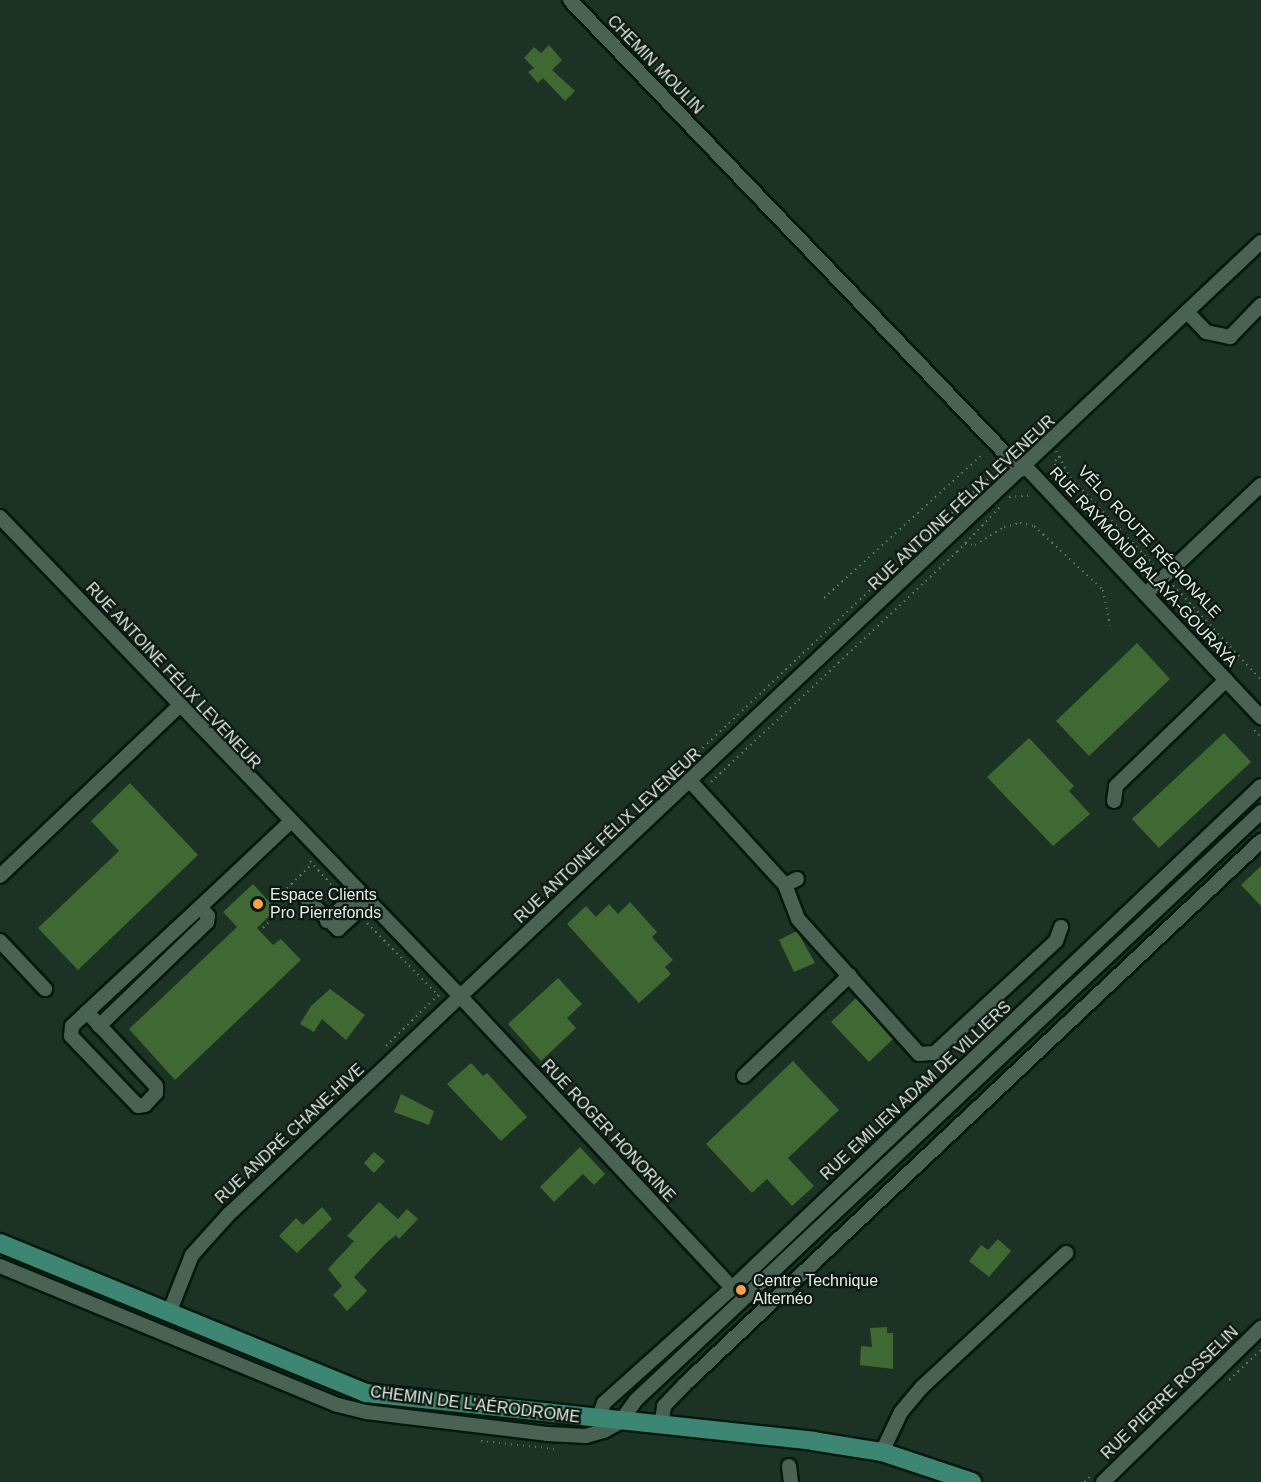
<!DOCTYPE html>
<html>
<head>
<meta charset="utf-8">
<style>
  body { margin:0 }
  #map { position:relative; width:1261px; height:1482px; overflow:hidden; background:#1c3225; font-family:Helvetica,sans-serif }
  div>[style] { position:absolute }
  .building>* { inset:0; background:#406832 }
  .path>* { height:2px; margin-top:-1px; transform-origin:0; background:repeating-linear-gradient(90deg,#617469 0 1.5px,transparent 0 6px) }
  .roads { filter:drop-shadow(2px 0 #04190e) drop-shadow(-2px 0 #04190e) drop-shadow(0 2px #04190e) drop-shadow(0 -2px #04190e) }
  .minor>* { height:14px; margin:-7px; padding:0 7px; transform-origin:7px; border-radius:7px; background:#4a6253 }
  .major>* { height:18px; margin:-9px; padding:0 9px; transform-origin:9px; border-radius:9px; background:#3c8673 }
  .dots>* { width:16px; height:16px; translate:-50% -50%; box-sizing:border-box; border:3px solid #0d1711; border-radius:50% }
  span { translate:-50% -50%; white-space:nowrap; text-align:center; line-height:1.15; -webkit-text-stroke:4.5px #0d1711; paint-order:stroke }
  .street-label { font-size:16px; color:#e3f0e7 }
  .poi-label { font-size:16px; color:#e3f0e7 }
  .left { translate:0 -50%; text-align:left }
</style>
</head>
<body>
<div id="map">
  <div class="building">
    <i style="clip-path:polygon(549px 45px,562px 60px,552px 70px,575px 91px,565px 101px,543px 78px,538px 83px,528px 72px,534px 68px,524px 58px,534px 47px,541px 53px)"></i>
    <i style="clip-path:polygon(1137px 643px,1170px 679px,1089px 756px,1056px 721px)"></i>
    <i style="clip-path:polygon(1224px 733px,1251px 762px,1159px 848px,1132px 819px)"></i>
    <i style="clip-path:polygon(1029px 738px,1074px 786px,1069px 791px,1090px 814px,1053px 846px,987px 777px)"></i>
    <i style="clip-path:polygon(130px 783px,198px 855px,78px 970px,38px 928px,119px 851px,91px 821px)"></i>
    <i style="clip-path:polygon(1261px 866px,1261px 906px,1241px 885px)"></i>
    <i style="clip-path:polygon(253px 884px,276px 909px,257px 928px,273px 945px,281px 939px,301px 960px,175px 1080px,129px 1029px,237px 927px,223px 912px)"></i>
    <i style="clip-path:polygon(630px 902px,657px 932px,652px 937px,673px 960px,665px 967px,671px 974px,639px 1003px,567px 924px,586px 906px,596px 917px,609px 904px,618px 914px)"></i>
    <i style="clip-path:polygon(797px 931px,815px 963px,794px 972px,779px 940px)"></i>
    <i style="clip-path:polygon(558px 978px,582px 1004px,567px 1018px,576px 1028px,541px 1061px,508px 1024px)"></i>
    <i style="clip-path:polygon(330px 989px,365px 1015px,346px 1040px,322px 1019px,314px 1032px,300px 1024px,311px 1006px)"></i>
    <i style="clip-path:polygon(856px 998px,893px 1039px,869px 1062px,831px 1022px)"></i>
    <i style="clip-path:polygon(793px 1061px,839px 1110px,788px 1158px,814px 1186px,792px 1206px,767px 1179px,752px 1193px,706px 1144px)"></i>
    <i style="clip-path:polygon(471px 1063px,483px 1076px,487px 1073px,527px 1117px,501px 1141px,447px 1084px)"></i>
    <i style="clip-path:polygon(401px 1094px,434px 1111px,429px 1125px,394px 1112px)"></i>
    <i style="clip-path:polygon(580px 1147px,605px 1174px,594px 1185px,583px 1174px,554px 1202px,540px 1187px)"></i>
    <i style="clip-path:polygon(374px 1152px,385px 1161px,374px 1173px,364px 1163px)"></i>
    <i style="clip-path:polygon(379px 1202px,398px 1219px,407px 1209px,418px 1219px,399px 1239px,396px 1235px,386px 1243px,354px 1277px,367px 1291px,347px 1311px,333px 1295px,342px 1286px,328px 1269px,354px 1241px,347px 1236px)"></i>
    <i style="clip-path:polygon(322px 1207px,332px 1219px,297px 1253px,279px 1236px,296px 1218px,303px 1225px)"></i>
    <i style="clip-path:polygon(998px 1239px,1011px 1251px,989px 1277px,969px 1261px,981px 1245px,988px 1250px)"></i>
    <i style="clip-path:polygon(887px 1327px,887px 1333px,893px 1333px,893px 1369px,860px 1365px,861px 1346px,872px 1347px,870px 1328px)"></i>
  </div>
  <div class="path">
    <i style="left:1056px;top:451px;width:30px;rotate:62deg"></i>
    <i style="left:1070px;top:477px;width:123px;rotate:46.3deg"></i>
    <i style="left:1056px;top:477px;width:16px;rotate:-94deg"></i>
    <i style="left:1055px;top:461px;width:8px;rotate:-40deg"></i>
    <i style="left:1009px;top:497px;width:24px;rotate:-5deg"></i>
    <i style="left:965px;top:544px;width:10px;rotate:6deg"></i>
    <i style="left:975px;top:545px;width:34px;rotate:-32deg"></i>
    <i style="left:1004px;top:527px;width:16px;rotate:-14deg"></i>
    <i style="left:1020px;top:523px;width:14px;rotate:12deg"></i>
    <i style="left:1034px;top:526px;width:94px;rotate:42.8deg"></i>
    <i style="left:1103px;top:590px;width:36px;rotate:79deg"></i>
    <i style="left:1173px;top:585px;width:129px;rotate:47.2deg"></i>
    <i style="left:824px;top:598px;width:216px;rotate:-42.2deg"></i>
    <i style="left:1171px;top:600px;width:11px;rotate:-80deg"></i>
    <i style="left:1254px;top:730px;width:10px;rotate:45deg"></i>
    <i style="left:711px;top:782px;width:337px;rotate:-43.1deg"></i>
    <i style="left:957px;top:552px;width:64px;rotate:-46.3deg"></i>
    <i style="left:659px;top:789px;width:465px;rotate:-43.3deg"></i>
    <i style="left:310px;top:861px;width:42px;rotate:47.9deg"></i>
    <i style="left:367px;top:923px;width:103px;rotate:45.4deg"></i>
    <i style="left:263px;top:928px;width:25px;rotate:-45deg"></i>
    <i style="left:281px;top:910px;width:11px;rotate:-128deg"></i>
    <i style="left:274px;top:901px;width:53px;rotate:-44.2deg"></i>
    <i style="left:386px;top:1046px;width:73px;rotate:-44.4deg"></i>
    <i style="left:1229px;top:1380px;width:44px;rotate:-43.2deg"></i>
    <i style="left:481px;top:1441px;width:75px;rotate:6.1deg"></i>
    <i style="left:1084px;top:1482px;width:9px;rotate:-41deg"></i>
  </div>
  <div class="roads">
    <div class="minor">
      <i style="left:570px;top:0;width:651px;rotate:46.18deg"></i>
      <i style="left:1187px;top:312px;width:28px;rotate:46deg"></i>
      <i style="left:1206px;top:332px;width:25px;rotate:12deg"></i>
      <i style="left:1230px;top:337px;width:45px;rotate:-45.9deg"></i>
      <i style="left:1025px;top:466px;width:345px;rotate:46.8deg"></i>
      <i style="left:0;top:517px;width:664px;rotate:46.16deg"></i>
      <i style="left:460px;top:996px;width:399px;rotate:47deg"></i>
      <i style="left:1147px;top:593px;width:157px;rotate:-43.5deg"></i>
      <i style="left:691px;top:782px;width:139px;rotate:47.6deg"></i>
      <i style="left:1114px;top:801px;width:15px;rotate:-82deg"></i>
      <i style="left:1116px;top:786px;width:153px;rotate:-43.9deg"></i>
      <i style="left:0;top:876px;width:247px;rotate:-43.5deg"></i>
      <i style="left:797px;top:879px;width:13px;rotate:153deg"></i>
      <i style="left:785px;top:885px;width:36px;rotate:69deg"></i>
      <i style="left:798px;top:919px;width:181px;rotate:48.1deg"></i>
      <i style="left:919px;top:1054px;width:16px;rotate:-4deg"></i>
      <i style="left:935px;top:1053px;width:165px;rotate:-42.8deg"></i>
      <i style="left:1056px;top:941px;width:15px;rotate:-70deg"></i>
      <i style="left:306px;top:898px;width:45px;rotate:44.1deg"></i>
      <i style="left:338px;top:929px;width:39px;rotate:-42deg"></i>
      <i style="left:327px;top:921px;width:42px;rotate:-42.1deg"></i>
      <i style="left:0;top:941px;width:66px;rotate:46.8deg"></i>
      <i style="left:87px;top:1012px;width:101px;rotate:47deg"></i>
      <i style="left:156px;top:1086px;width:7px;rotate:90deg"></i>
      <i style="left:156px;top:1093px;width:16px;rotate:133deg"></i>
      <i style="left:145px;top:1105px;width:7px;rotate:172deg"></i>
      <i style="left:138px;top:1106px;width:97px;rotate:-133.7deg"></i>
      <i style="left:71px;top:1036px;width:10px;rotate:-84deg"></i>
      <i style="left:72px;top:1026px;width:21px;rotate:-43deg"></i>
      <i style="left:87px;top:1012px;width:154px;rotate:-42.9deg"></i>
      <i style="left:200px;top:907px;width:122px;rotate:-43.3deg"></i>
      <i style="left:99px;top:1026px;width:150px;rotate:-43.9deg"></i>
      <i style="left:207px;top:922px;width:6px;rotate:-81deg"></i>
      <i style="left:208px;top:916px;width:12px;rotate:-132deg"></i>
      <i style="left:744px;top:1076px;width:146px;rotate:-43.6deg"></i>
      <i style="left:0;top:1266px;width:365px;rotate:22.4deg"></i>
      <i style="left:338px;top:1405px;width:29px;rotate:14deg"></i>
      <i style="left:366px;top:1412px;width:182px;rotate:6.9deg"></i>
      <i style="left:547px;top:1434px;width:39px;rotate:3deg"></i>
      <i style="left:586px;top:1436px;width:19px;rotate:-16deg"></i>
      <i style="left:604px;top:1431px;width:18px;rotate:-29deg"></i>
      <i style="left:620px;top:1422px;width:27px;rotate:-54deg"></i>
      <i style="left:636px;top:1400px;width:858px;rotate:-43.25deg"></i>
      <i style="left:169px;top:1313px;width:62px;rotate:-68.4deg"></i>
      <i style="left:192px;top:1255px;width:54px;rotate:-48deg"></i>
      <i style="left:228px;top:1215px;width:1419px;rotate:-43.29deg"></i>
      <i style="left:598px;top:1420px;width:18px;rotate:-71deg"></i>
      <i style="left:604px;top:1403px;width:172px;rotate:-41.9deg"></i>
      <i style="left:732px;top:1288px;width:729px;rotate:-43.5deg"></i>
      <i style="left:661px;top:1426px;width:20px;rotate:-81deg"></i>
      <i style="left:664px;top:1406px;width:30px;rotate:-46deg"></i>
      <i style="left:685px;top:1384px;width:792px;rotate:-43.31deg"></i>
      <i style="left:882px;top:1452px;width:44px;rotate:-64.6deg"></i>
      <i style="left:901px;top:1412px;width:33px;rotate:-50deg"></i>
      <i style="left:922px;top:1387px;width:197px;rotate:-42.9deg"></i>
      <i style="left:789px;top:1466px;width:16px;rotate:83deg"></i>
      <i style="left:1103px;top:1482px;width:221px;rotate:-44.3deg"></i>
    </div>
    <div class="major">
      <i style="left:0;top:1243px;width:396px;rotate:22.3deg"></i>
      <i style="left:366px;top:1393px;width:450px;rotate:6.1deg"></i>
      <i style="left:813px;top:1441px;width:70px;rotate:9.1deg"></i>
      <i style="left:882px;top:1452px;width:95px;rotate:18.4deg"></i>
    </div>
  </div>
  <div class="dots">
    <i style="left:258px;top:904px;background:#f7a149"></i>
    <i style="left:741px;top:1290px;background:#f7a149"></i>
  </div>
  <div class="street-label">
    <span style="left:655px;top:65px;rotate:46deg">CHEMIN MOULIN</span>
    <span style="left:962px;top:503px;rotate:-43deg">RUE ANTOINE FÉLIX LEVENEUR</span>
    <span style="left:1149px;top:542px;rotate:47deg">VÉLO ROUTE RÉGIONALE</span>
    <span style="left:1143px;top:567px;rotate:47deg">RUE RAYMOND BALAYA-GOURAYA</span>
    <span style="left:173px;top:676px;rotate:47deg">RUE ANTOINE FÉLIX LEVENEUR</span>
    <span style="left:608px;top:836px;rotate:-43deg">RUE ANTOINE FÉLIX LEVENEUR</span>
    <span style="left:916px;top:1091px;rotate:-43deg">RUE EMILIEN ADAM DE VILLIERS</span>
    <span style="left:608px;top:1131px;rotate:47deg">RUE ROGER HONORINE</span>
    <span style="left:290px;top:1134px;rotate:-43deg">RUE ANDRÉ CHANE-HIVE</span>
    <span style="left:1170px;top:1393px;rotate:-44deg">RUE PIERRE ROSSELIN</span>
    <span style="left:475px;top:1405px;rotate:7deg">CHEMIN DE L'AÉRODROME</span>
  </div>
  <div class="poi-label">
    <span class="left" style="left:270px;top:904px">Espace Clients<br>Pro Pierrefonds</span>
    <span class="left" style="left:753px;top:1290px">Centre Technique<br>Alternéo</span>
  </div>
</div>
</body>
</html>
